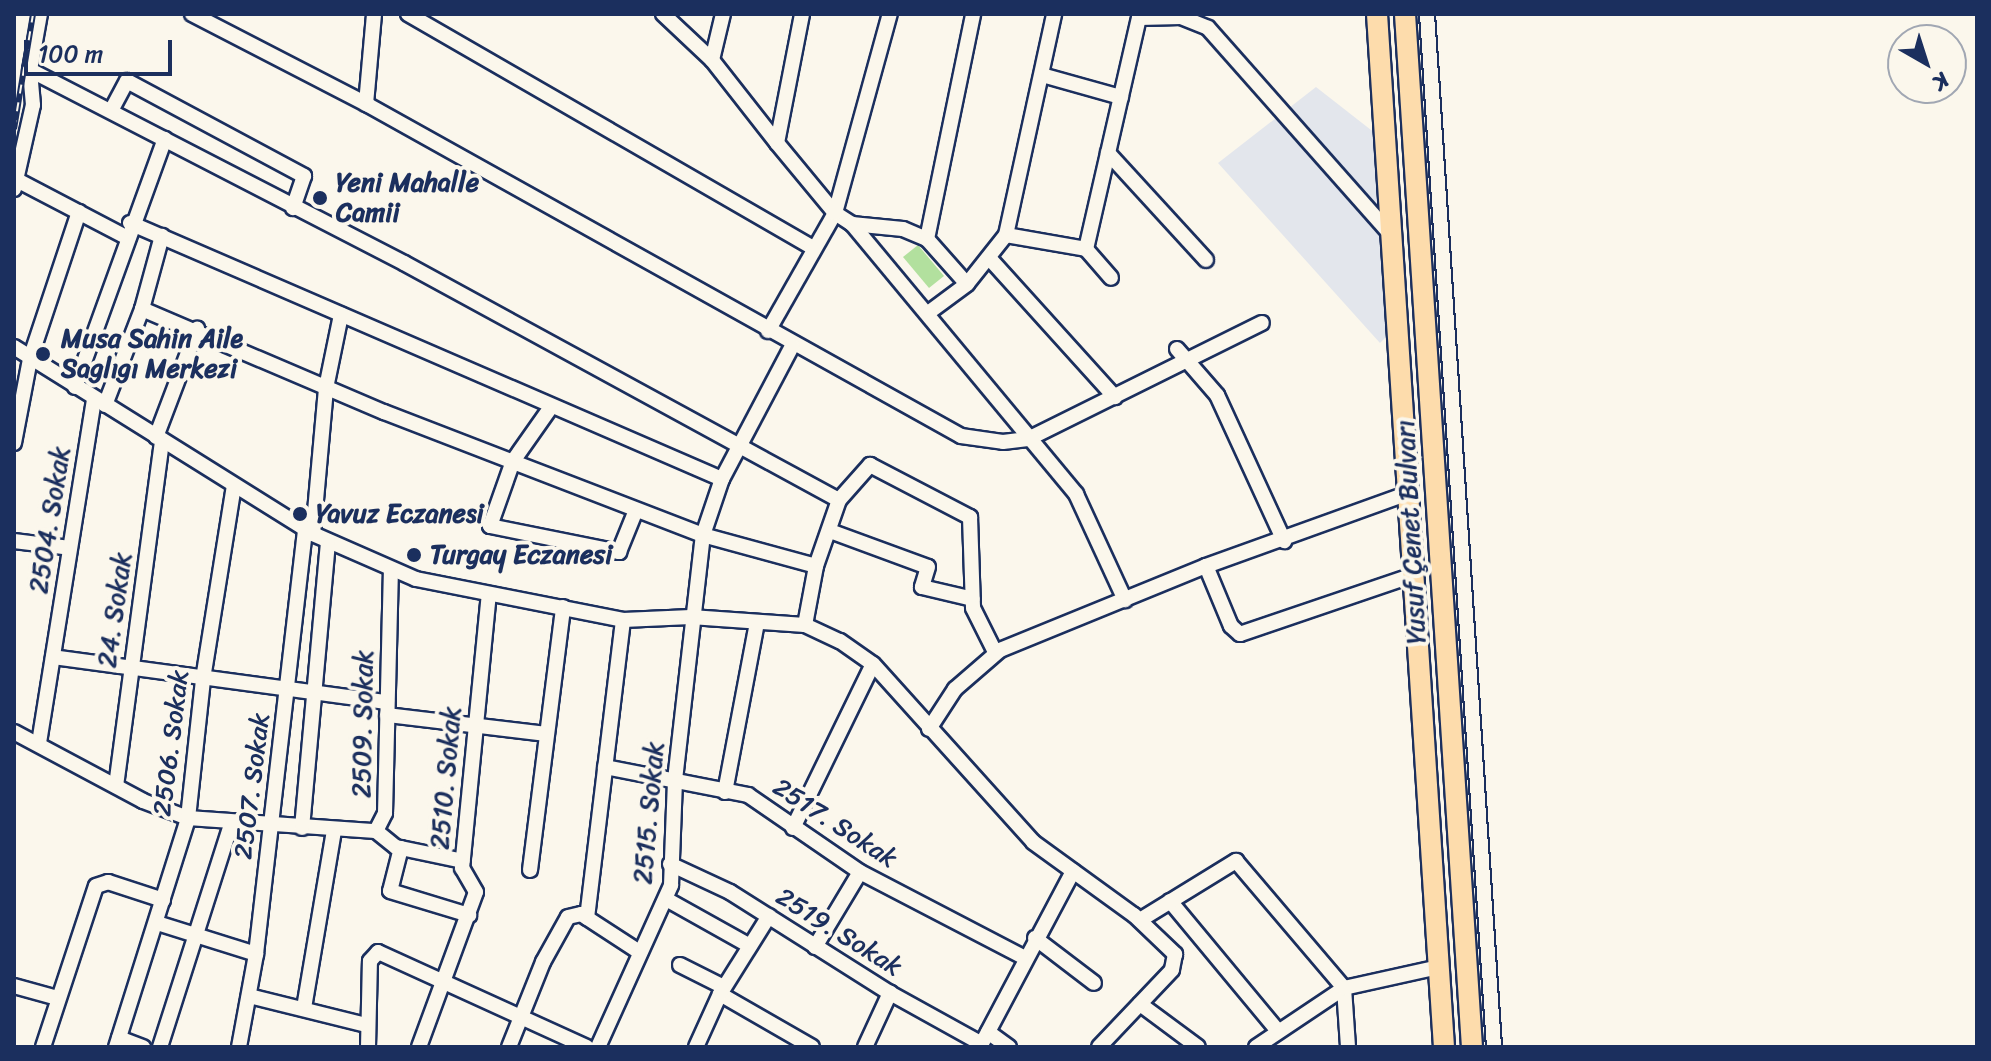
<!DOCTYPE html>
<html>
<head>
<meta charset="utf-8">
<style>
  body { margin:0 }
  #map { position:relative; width:1991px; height:1061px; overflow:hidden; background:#fbf7ec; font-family:Sriracha,sans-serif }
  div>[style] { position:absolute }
  .built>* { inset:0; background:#e3e6ec }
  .green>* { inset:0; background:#b2e09e }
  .roads { filter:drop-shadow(2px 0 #1b2f5e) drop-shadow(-2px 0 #1b2f5e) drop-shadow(0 2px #1b2f5e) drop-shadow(0 -2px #1b2f5e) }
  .minor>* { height:14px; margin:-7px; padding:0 7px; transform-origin:7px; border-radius:7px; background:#fbf7ec }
  .highway>* { height:20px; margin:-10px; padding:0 10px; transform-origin:10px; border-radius:10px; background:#fddcac }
  .rail>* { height:6px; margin-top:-3px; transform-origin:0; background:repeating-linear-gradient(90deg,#fbf7ec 0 9px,#1b2f5e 0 18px); box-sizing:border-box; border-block:2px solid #1b2f5e }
  .dots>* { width:22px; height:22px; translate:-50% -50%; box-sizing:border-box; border:4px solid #fbf7ec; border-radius:50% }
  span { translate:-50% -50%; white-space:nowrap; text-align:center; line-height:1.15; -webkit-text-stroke:8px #fbf7ec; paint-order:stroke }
  .poi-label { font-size:26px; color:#1b2f5e; font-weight:700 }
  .left { translate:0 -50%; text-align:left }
  .street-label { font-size:26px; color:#1b2f5e }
  .frame { position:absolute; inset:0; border:16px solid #1b2f5e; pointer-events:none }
  .north { position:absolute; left:1887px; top:24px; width:80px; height:80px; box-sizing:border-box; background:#fbf7ec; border:2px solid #a1a7b3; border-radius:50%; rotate:141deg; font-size:22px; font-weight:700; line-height:32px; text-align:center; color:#1b2f5e }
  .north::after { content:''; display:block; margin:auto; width:28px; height:36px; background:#1b2f5e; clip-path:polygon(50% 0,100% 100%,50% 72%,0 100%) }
  .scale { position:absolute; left:24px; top:40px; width:148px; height:36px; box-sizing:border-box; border:4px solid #1b2f5e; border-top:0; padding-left:10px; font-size:24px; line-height:28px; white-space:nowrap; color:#1b2f5e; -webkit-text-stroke:6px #fbf7ec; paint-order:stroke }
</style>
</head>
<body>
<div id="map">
  <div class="built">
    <i style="clip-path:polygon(1316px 87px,1380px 137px,1387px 336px,1380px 343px,1218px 163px)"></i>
  </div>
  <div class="green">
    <i style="clip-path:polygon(918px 245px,944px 276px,929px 288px,903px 257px)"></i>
  </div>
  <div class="roads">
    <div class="minor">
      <i style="left:192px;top:14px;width:198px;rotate:27.3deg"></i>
      <i style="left:368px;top:105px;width:679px;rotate:29.17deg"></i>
      <i style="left:961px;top:436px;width:42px;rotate:8.1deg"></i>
      <i style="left:1003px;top:442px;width:25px;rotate:-7deg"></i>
      <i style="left:1028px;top:439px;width:261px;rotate:-26.4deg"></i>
      <i style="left:408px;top:14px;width:468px;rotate:30deg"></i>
      <i style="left:663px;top:14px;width:67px;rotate:43.2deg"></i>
      <i style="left:712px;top:60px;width:105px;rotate:51.9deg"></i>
      <i style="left:777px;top:143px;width:91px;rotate:50.4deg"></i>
      <i style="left:835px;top:213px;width:20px;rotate:33deg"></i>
      <i style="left:852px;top:224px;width:351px;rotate:50.3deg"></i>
      <i style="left:1076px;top:494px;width:117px;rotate:65.2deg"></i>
      <i style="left:1427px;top:14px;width:1035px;rotate:86.29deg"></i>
      <i style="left:1139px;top:18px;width:42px;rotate:-1.4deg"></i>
      <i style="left:1181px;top:17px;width:29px;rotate:22deg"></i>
      <i style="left:1208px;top:28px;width:276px;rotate:48.5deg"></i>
      <i style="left:712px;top:60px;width:47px;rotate:-76.6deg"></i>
      <i style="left:30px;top:70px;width:421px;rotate:27.3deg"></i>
      <i style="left:404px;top:263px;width:495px;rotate:28.6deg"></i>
      <i style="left:1042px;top:75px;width:82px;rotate:15.6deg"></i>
      <i style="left:366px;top:104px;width:90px;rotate:-84.9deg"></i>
      <i style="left:112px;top:109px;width:32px;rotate:-62deg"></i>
      <i style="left:127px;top:81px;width:201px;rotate:28.2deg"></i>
      <i style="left:304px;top:176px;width:34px;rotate:109deg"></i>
      <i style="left:777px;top:143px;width:131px;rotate:-79deg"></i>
      <i style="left:1108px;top:153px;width:145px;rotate:47.5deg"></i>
      <i style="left:15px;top:179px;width:125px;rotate:27.6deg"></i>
      <i style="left:14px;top:189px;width:86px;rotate:-77.3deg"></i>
      <i style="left:33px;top:105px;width:35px;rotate:-95deg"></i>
      <i style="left:30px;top:70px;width:57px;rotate:-79.9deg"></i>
      <i style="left:130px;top:223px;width:645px;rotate:23.39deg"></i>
      <i style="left:852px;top:224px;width:51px;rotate:5.6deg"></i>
      <i style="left:903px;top:229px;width:26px;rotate:23deg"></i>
      <i style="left:927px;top:239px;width:60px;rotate:48.4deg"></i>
      <i style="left:1006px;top:235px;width:81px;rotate:9.9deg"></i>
      <i style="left:1086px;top:249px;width:38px;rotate:49deg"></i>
      <i style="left:927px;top:239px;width:230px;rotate:-78.4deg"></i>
      <i style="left:1086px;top:249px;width:241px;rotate:-77.1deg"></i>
      <i style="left:991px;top:260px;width:185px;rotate:47.9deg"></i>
      <i style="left:142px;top:309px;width:263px;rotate:23.1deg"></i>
      <i style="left:384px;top:412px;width:342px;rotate:21.1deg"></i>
      <i style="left:703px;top:535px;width:117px;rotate:15.3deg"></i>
      <i style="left:928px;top:313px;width:49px;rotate:-36.6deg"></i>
      <i style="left:967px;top:284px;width:63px;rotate:-51.5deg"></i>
      <i style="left:1006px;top:235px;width:226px;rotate:-77.7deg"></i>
      <i style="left:768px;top:331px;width:136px;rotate:-60.4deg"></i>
      <i style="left:835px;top:213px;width:206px;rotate:-74.6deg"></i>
      <i style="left:14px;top:347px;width:353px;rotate:32deg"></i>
      <i style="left:313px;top:534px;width:112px;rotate:23.6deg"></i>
      <i style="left:416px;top:579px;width:211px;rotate:11.2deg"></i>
      <i style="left:623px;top:620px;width:68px;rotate:-2.5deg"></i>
      <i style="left:691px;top:617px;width:114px;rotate:4deg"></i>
      <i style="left:805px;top:625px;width:38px;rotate:25deg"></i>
      <i style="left:840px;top:641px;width:40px;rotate:34.9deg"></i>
      <i style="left:873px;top:664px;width:239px;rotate:48deg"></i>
      <i style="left:1033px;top:842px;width:125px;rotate:35.9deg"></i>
      <i style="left:1134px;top:915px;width:57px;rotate:43.6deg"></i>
      <i style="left:1175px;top:954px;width:16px;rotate:101deg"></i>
      <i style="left:1172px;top:970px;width:106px;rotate:133.5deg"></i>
      <i style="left:1177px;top:349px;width:61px;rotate:49deg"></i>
      <i style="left:1217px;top:395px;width:161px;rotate:65.3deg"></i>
      <i style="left:75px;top:387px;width:264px;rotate:-70.1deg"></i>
      <i style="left:105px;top:405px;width:103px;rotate:-68.9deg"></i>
      <i style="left:142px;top:309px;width:76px;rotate:-74.7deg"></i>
      <i style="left:551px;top:407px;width:66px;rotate:125.1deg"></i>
      <i style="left:513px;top:461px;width:69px;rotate:109.5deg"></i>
      <i style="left:490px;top:526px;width:132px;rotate:11.4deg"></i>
      <i style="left:619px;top:552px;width:45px;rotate:-68deg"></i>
      <i style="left:156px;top:437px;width:116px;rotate:-69.2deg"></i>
      <i style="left:14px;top:443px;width:86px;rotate:-79.2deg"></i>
      <i style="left:30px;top:359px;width:155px;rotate:-71.6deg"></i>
      <i style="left:830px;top:531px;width:104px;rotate:20.2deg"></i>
      <i style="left:928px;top:567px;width:21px;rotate:107deg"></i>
      <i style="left:922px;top:587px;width:52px;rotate:13.2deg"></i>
      <i style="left:313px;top:534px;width:147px;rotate:-84.9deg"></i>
      <i style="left:326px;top:388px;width:75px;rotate:-78.4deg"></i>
      <i style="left:14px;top:541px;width:56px;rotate:7.1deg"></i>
      <i style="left:1206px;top:566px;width:65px;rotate:67.4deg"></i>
      <i style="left:1231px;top:626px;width:12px;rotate:42deg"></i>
      <i style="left:1240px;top:634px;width:186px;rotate:-18.8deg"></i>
      <i style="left:805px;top:625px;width:60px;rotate:-79.4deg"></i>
      <i style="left:816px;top:566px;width:70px;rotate:-70.8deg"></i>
      <i style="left:839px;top:500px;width:47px;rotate:-48.5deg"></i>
      <i style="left:870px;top:465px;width:113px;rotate:27.5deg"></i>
      <i style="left:970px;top:517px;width:91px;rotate:88.1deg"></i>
      <i style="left:973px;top:608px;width:49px;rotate:63.4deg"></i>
      <i style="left:53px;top:657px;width:337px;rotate:7.7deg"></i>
      <i style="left:387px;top:715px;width:160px;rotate:6.8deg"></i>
      <i style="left:929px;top:729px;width:48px;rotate:-57deg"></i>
      <i style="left:955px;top:689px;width:60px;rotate:-40.9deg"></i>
      <i style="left:1000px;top:650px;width:222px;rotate:-22.2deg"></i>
      <i style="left:1206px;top:566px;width:218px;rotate:-19.8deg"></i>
      <i style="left:14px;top:732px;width:146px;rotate:28.1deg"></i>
      <i style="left:143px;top:801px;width:48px;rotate:20.7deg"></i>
      <i style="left:188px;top:818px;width:188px;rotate:4deg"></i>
      <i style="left:376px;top:831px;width:20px;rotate:-63deg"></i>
      <i style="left:385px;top:813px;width:243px;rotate:-88.6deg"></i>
      <i style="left:39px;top:743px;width:348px;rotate:-80.9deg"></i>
      <i style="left:605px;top:767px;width:146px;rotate:11.1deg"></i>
      <i style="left:748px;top:795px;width:136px;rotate:34.5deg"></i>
      <i style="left:860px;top:872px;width:186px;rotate:27.5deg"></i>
      <i style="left:116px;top:786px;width:349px;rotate:-82.4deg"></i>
      <i style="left:725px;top:792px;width:173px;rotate:-79.3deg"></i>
      <i style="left:302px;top:828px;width:287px;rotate:-84.8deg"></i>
      <i style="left:793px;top:828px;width:182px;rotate:-64deg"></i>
      <i style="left:376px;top:831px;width:26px;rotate:39deg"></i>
      <i style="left:396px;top:847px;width:68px;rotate:11.8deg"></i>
      <i style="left:401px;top:848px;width:44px;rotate:104.3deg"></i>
      <i style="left:390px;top:891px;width:83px;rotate:16.9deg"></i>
      <i style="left:670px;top:864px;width:66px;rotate:25deg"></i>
      <i style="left:730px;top:892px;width:189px;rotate:32.3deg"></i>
      <i style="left:890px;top:993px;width:105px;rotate:29deg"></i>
      <i style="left:530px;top:870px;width:265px;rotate:-82.8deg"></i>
      <i style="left:666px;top:899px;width:96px;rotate:29.2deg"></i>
      <i style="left:1170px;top:901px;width:168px;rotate:50.3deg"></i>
      <i style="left:587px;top:918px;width:300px;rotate:-83.1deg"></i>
      <i style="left:1140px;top:920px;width:113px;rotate:-31.6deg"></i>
      <i style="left:1236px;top:861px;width:167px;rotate:49.6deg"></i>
      <i style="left:1344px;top:988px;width:59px;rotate:86.1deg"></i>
      <i style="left:157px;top:923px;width:104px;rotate:17.4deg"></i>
      <i style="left:1035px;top:938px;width:74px;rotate:37.3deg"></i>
      <i style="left:815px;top:947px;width:87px;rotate:-59deg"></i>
      <i style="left:680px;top:965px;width:49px;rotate:26.6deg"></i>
      <i style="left:14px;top:986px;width:46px;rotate:15.3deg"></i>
      <i style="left:720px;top:994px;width:106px;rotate:29.9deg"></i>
      <i style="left:249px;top:996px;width:121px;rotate:13.9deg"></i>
      <i style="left:1140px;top:1004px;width:72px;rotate:36.6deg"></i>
      <i style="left:304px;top:1008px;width:180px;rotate:-80.4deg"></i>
      <i style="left:988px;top:1032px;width:26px;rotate:36deg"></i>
      <i style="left:119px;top:1038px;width:26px;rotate:21deg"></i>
      <i style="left:43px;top:1047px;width:169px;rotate:-71.8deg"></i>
      <i style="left:96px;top:886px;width:13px;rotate:-18deg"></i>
      <i style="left:108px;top:882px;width:58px;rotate:18.1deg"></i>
      <i style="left:116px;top:1047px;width:240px;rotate:-72.5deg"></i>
      <i style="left:188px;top:818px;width:140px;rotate:-83.8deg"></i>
      <i style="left:203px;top:679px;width:196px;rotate:-80.9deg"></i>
      <i style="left:160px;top:1047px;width:234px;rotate:-72.3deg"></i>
      <i style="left:239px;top:1047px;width:95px;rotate:-79.6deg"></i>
      <i style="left:256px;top:954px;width:428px;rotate:-83.4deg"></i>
      <i style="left:368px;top:1047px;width:86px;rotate:-88.7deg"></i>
      <i style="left:370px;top:961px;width:12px;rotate:-48deg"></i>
      <i style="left:378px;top:952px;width:229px;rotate:24.5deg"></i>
      <i style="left:419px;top:1047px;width:165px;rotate:-69.8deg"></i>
      <i style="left:476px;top:892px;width:28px;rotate:-120deg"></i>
      <i style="left:462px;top:868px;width:274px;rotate:-84.4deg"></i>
      <i style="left:509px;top:1047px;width:92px;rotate:-68.2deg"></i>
      <i style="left:543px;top:962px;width:51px;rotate:-60.9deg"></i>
      <i style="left:568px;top:917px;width:13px;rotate:-13deg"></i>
      <i style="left:581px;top:914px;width:68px;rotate:33deg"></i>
      <i style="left:598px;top:1047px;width:178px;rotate:-65.7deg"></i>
      <i style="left:671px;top:885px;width:105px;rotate:-87.8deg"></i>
      <i style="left:675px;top:780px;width:247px;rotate:-83.5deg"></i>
      <i style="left:703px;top:535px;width:59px;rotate:-71.3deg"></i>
      <i style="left:722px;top:479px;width:150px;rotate:-62.2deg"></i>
      <i style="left:696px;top:1047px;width:58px;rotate:-65.6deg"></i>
      <i style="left:720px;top:994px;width:92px;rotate:-57.9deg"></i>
      <i style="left:865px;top:1047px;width:60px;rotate:-65.2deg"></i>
      <i style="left:980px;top:1047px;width:199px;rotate:-62.1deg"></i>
      <i style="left:1256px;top:1047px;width:106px;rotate:-33.8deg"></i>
      <i style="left:1344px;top:988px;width:97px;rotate:-12.5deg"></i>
    </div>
    <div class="highway">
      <i style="left:1377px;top:14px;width:1035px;rotate:86.29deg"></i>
      <i style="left:1405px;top:14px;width:1035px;rotate:86.29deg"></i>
    </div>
  </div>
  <div class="rail">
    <i style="left:14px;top:129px;width:117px;rotate:-80.6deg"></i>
  </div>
  <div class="dots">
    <i style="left:320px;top:198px;background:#1b2f5e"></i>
    <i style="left:43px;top:354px;background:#1b2f5e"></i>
    <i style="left:300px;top:514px;background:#1b2f5e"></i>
    <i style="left:414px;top:555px;background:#1b2f5e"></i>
  </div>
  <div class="poi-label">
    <span class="left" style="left:336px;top:198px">Yeni Mahalle<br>Camii</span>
    <span class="left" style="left:61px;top:354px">Musa Sahin Aile<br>Saglıgı Merkezi</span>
    <span class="left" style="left:316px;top:514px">Yavuz Eczanesi</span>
    <span class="left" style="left:430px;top:555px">Turgay Eczanesi</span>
  </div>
  <div class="street-label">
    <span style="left:50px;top:520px;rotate:-81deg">2504. Sokak</span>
    <span style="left:1411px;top:532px;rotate:-93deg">Yusuf Çenet Bulvarı</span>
    <span style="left:115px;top:610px;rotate:-82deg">24. Sokak</span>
    <span style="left:363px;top:724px;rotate:-89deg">2509. Sokak</span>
    <span style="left:171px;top:743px;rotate:-83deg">2506. Sokak</span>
    <span style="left:446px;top:778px;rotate:-85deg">2510. Sokak</span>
    <span style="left:252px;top:786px;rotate:-83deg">2507. Sokak</span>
    <span style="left:649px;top:813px;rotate:-85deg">2515. Sokak</span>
    <span style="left:835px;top:823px;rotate:33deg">2517. Sokak</span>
    <span style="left:839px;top:932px;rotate:32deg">2519. Sokak</span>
  </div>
  <div class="frame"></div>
  <div class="north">K</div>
  <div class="scale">100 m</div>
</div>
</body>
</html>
